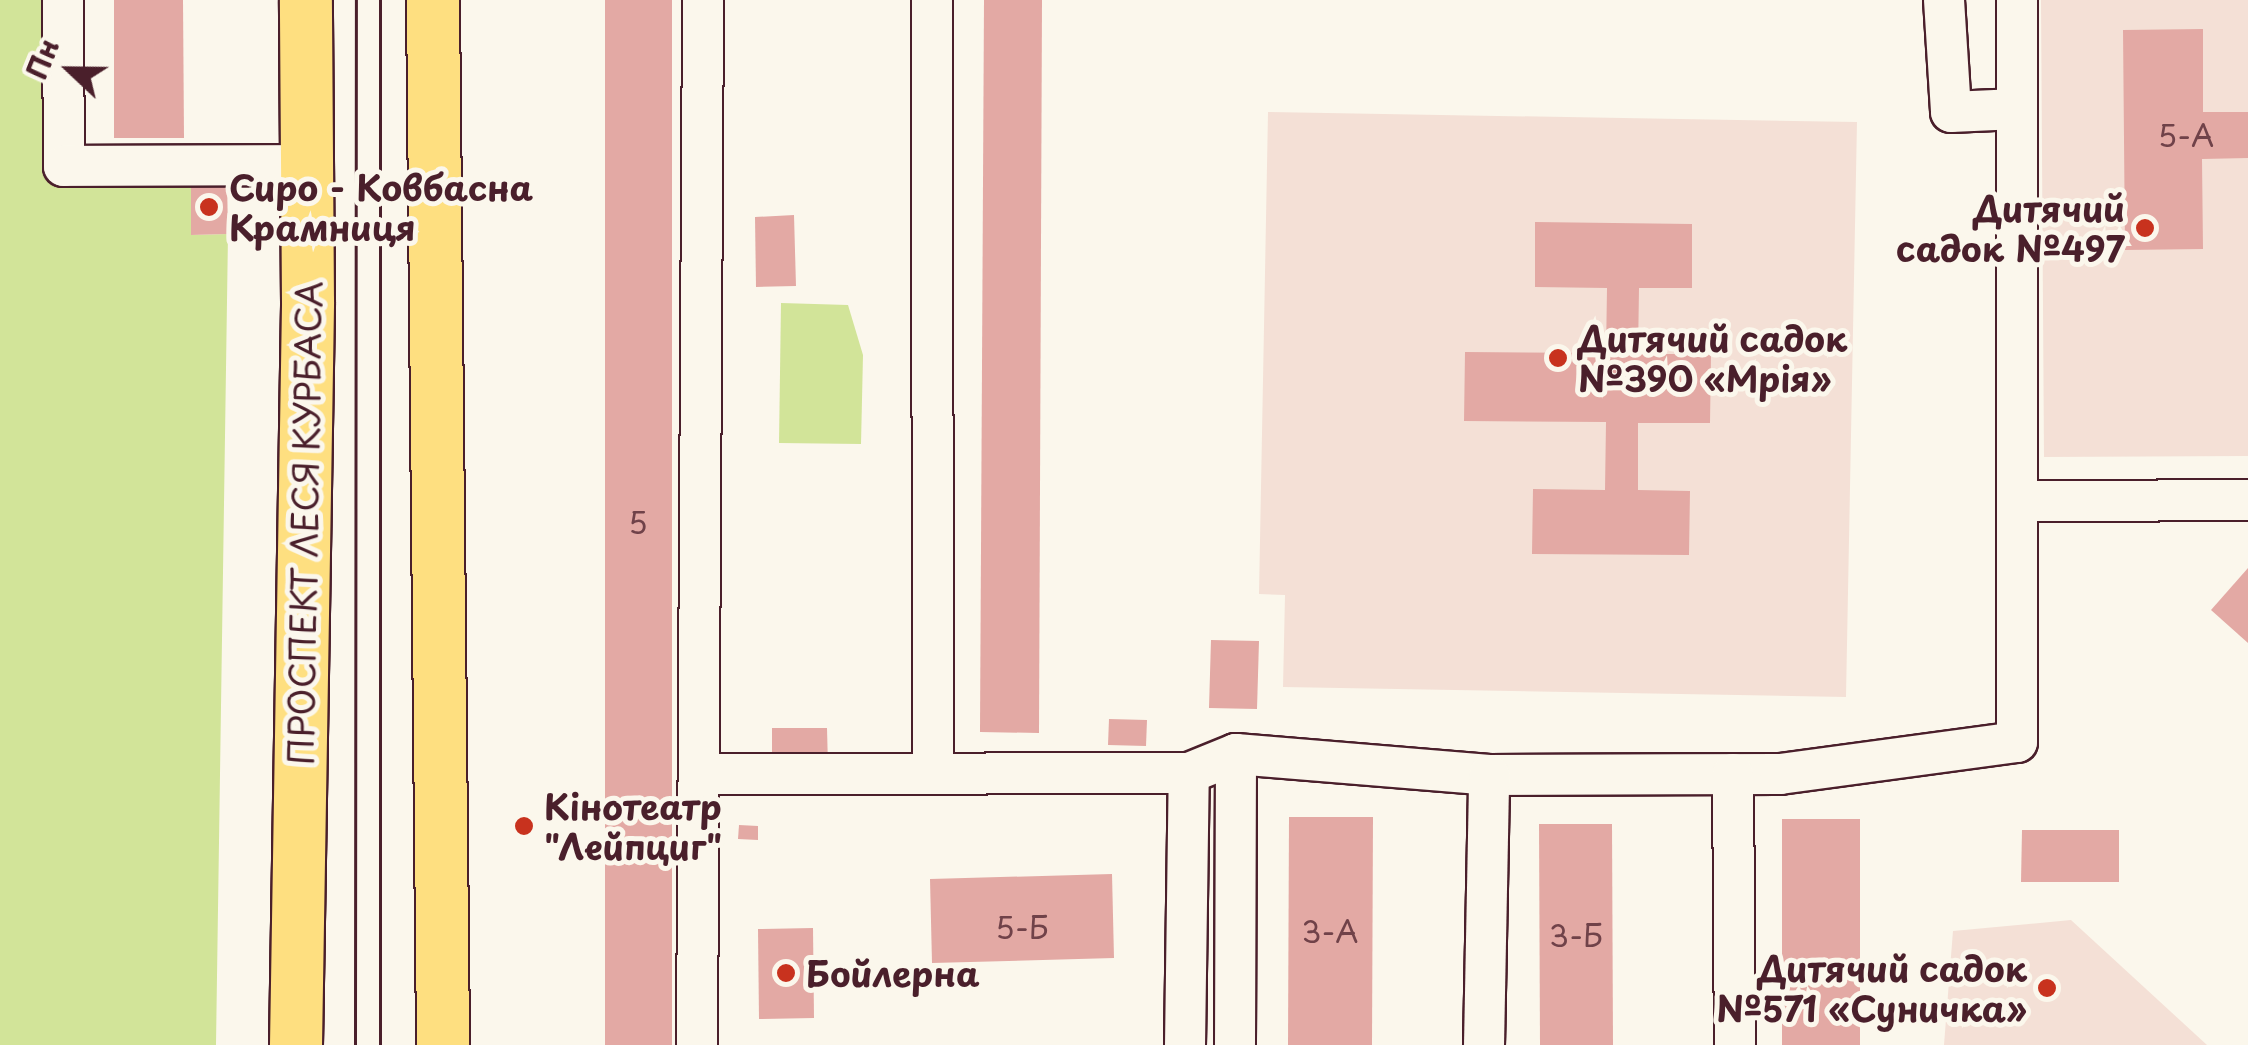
<!DOCTYPE html>
<html>
<head>
<meta charset="utf-8">
<style>
  body { margin:0 }
  #map { position:relative; width:2248px; height:1045px; overflow:hidden; background:#fbf7ec; font-family:"Playpen Sans",sans-serif }
  div>[style] { position:absolute }
  .built>* { inset:0; background:#f4e0d6 }
  .green>* { inset:0; background:#d2e499 }
  .building>* { inset:0; background:#e3a9a4 }
  .roads { filter:drop-shadow(2px 0 #4a1f2b) drop-shadow(-2px 0 #4a1f2b) drop-shadow(0 2px #4a1f2b) drop-shadow(0 -2px #4a1f2b) }
  .minor>* { height:40px; margin:-20px; padding:0 20px; transform-origin:20px; border-radius:20px; background:#fbf7ec }
  .major>* { height:52px; margin:-26px; padding:0 26px; transform-origin:26px; border-radius:26px; background:#fedf80 }
  .tram>* { height:2.5px; margin:-1.25px; padding:0 1.25px; transform-origin:1.25px; border-radius:1.25px; background:#4a1f2b }
  .dots>* { width:28px; height:28px; translate:-50% -50%; box-sizing:border-box; border:5px solid #fbf7ec; border-radius:50% }
  span { translate:-50% -50%; white-space:nowrap; text-align:center; line-height:1.15; -webkit-text-stroke:10px #fbf7ec; paint-order:stroke }
  .number-label { font-size:30px; color:#704249 }
  .number-label span { -webkit-text-stroke-width:0 }
  .poi-label { font-size:35px; color:#4a1f2b; font-weight:700 }
  .left { translate:0 -50%; text-align:left }
  .right { translate:-100% -50%; text-align:right }
  .street-label { font-size:35px; color:#4a1f2b }
  .north { position:absolute; left:20px; top:20px; width:100px; height:100px; -webkit-text-stroke:8px #fbf7ec; paint-order:stroke; rotate:292deg; font-size:28px; font-weight:700; line-height:40px; text-align:center; color:#4a1f2b }
  .north::after { content:''; display:block; margin:auto; width:35px; height:45px; background:#4a1f2b; clip-path:polygon(50% 0,100% 100%,50% 72%,0 100%) }
</style>
</head>
<body>
<div id="map">
  <div class="built">
    <i style="clip-path:polygon(2041px 0,2248px 0,2248px 456px,2044px 457px)"></i>
    <i style="clip-path:polygon(1268px 112px,1857px 122px,1846px 697px,1283px 687px,1285px 595px,1259px 594px)"></i>
    <i style="clip-path:polygon(2071px 920px,2207px 1045px,1944px 1045px,1953px 931px)"></i>
  </div>
  <div class="green">
    <i style="clip-path:polygon(0 0,51px 0,50px 180px,191px 179px,191px 235px,228px 234px,216px 1045px,0 1045px)"></i>
    <i style="clip-path:polygon(781px 303px,848px 305px,863px 355px,861px 444px,779px 443px)"></i>
  </div>
  <div class="building">
    <i style="clip-path:polygon(114px 0,183px 0,184px 138px,114px 138px)"></i>
    <i style="clip-path:polygon(605px 0,672px 0,672px 1045px,605px 1045px)"></i>
    <i style="clip-path:polygon(984px 0,1042px 0,1039px 733px,980px 732px)"></i>
    <i style="clip-path:polygon(2203px 29px,2203px 112px,2248px 112px,2248px 158px,2202px 159px,2203px 249px,2125px 250px,2123px 30px)"></i>
    <i style="clip-path:polygon(191px 179px,227px 179px,228px 234px,191px 235px)"></i>
    <i style="clip-path:polygon(794px 215px,796px 286px,756px 287px,755px 217px)"></i>
    <i style="clip-path:polygon(1535px 222px,1692px 224px,1692px 288px,1639px 288px,1638px 354px,1711px 354px,1710px 423px,1638px 423px,1638px 490px,1690px 491px,1689px 555px,1532px 554px,1533px 489px,1605px 490px,1606px 422px,1464px 421px,1465px 352px,1606px 353px,1607px 288px,1535px 287px)"></i>
    <i style="clip-path:polygon(2248px 568px,2248px 643px,2211px 610px)"></i>
    <i style="clip-path:polygon(1211px 640px,1259px 641px,1257px 709px,1209px 708px)"></i>
    <i style="clip-path:polygon(1109px 719px,1147px 720px,1146px 746px,1108px 745px)"></i>
    <i style="clip-path:polygon(772px 728px,827px 728px,828px 766px,772px 766px)"></i>
    <i style="clip-path:polygon(1289px 817px,1373px 817px,1372px 1045px,1288px 1045px)"></i>
    <i style="clip-path:polygon(1782px 819px,1860px 819px,1860px 1045px,1782px 1045px)"></i>
    <i style="clip-path:polygon(1539px 824px,1612px 824px,1613px 1045px,1540px 1045px)"></i>
    <i style="clip-path:polygon(739px 825px,758px 826px,758px 840px,738px 839px)"></i>
    <i style="clip-path:polygon(2022px 830px,2119px 830px,2119px 882px,2021px 882px)"></i>
    <i style="clip-path:polygon(1112px 874px,1114px 958px,932px 963px,930px 879px)"></i>
    <i style="clip-path:polygon(813px 928px,814px 1018px,759px 1019px,758px 929px)"></i>
  </div>
  <div class="roads">
    <div class="minor">
      <i style="left:63px;top:0;width:166px;rotate:89.7deg"></i>
      <i style="left:64px;top:166px;width:243px;rotate:-0.2deg"></i>
      <i style="left:932px;top:0;width:771px;rotate:89.93deg"></i>
      <i style="left:1944px;top:0;width:112px;rotate:86.4deg"></i>
      <i style="left:1951px;top:112px;width:66px;rotate:-2.6deg"></i>
      <i style="left:2017px;top:501px;width:231px;rotate:-0.2deg"></i>
      <i style="left:701px;top:774px;width:488px;rotate:-0.1deg"></i>
      <i style="left:1189px;top:773px;width:51px;rotate:-22deg"></i>
      <i style="left:1236px;top:754px;width:254px;rotate:4.7deg"></i>
      <i style="left:1489px;top:775px;width:291px;rotate:-0.2deg"></i>
      <i style="left:1780px;top:774px;width:239px;rotate:-7.7deg"></i>
      <i style="left:2017px;top:742px;width:742px;rotate:-90deg"></i>
      <i style="left:1733px;top:774px;width:271px;rotate:89.6deg"></i>
      <i style="left:697px;top:1045px;width:1045px;rotate:-89.67deg"></i>
      <i style="left:1185px;top:1045px;width:272px;rotate:-89.2deg"></i>
      <i style="left:1235px;top:1045px;width:291px;rotate:-89.8deg"></i>
      <i style="left:1484px;top:1045px;width:270px;rotate:-88.9deg"></i>
    </div>
    <div class="major">
      <i style="left:433px;top:0;width:1045px;rotate:89.45deg"></i>
      <i style="left:296px;top:1045px;width:743px;rotate:-89.07deg"></i>
      <i style="left:308px;top:302px;width:302px;rotate:-90.4deg"></i>
    </div>
  </div>
  <div class="tram">
    <i style="left:355px;top:1045px;width:1045px;rotate:-89.95deg"></i>
    <i style="left:380px;top:1045px;width:1045px;rotate:-90deg"></i>
  </div>
  <div class="dots">
    <i style="left:209px;top:207px;background:#c8321e"></i>
    <i style="left:2145px;top:228px;background:#c8321e"></i>
    <i style="left:1558px;top:358px;background:#c8321e"></i>
    <i style="left:524px;top:826px;background:#c8321e"></i>
    <i style="left:786px;top:973px;background:#c8321e"></i>
    <i style="left:2047px;top:988px;background:#c8321e"></i>
  </div>
  <div class="number-label">
    <span style="left:2186px;top:135px">5-А</span>
    <span style="left:638px;top:522px">5</span>
    <span style="left:1022px;top:927px">5-Б</span>
    <span style="left:1330px;top:931px">3-А</span>
    <span style="left:1576px;top:935px">3-Б</span>
  </div>
  <div class="poi-label">
    <span class="left" style="left:229px;top:207px">Сиро - Ковбасна<br>Крамниця</span>
    <span class="right" style="left:2125px;top:228px">Дитячий<br>садок №497</span>
    <span class="left" style="left:1578px;top:358px">Дитячий садок<br>№390 «Мрія»</span>
    <span class="left" style="left:544px;top:826px">Кінотеатр<br>"Лейпциг"</span>
    <span class="right" style="left:2027px;top:988px">Дитячий садок<br>№571 «Суничка»</span>
    <span class="left" style="left:806px;top:973px">Бойлерна</span>
  </div>
  <div class="street-label">
    <span style="left:304px;top:523px;rotate:-89deg">ПРОСПЕКТ ЛЕСЯ КУРБАСА</span>
  </div>
  <div class="north">Пн</div>
</div>
</body>
</html>
